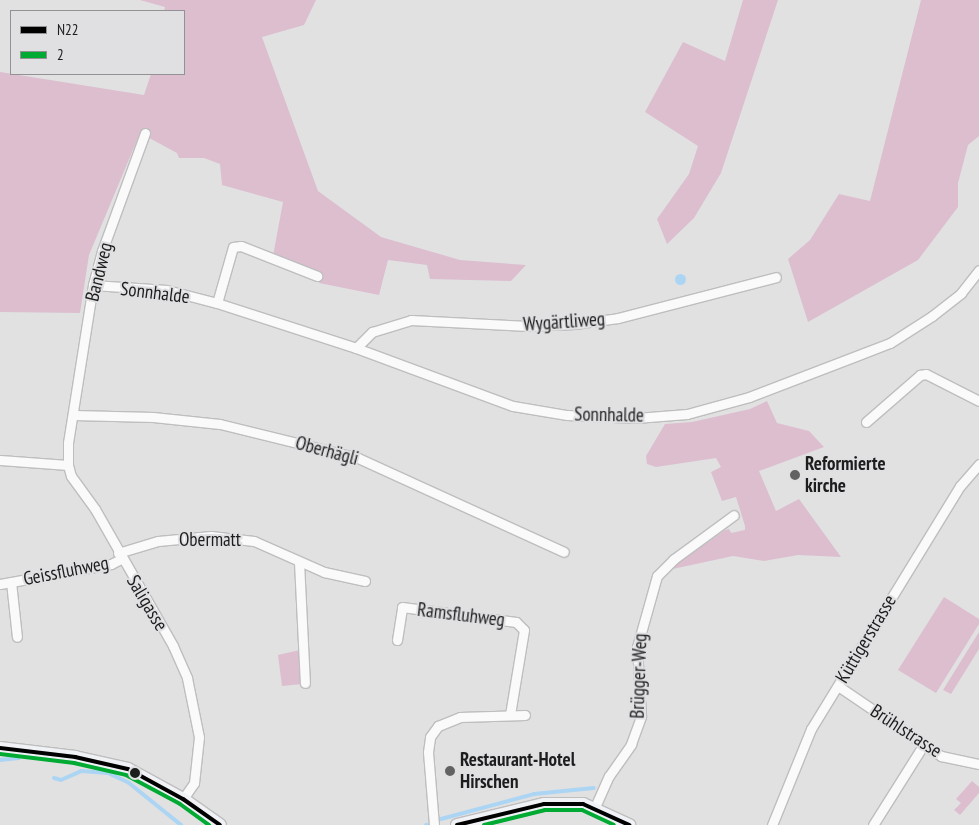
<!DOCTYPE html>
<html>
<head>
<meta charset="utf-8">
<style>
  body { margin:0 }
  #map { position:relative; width:979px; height:825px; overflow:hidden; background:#e1e1e2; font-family:"PT Sans Narrow",sans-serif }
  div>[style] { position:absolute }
  .green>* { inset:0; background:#dcbecf }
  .water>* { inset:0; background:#acd5f4 }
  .round { border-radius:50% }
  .stream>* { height:4px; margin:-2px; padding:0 2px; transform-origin:2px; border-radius:2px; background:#acd5f4 }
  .roads { filter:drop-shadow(1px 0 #bebebf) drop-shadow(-1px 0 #bebebf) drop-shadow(0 1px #bebebf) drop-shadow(0 -1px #bebebf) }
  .street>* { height:9px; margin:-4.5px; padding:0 4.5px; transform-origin:4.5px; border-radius:4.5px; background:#fafafb }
  .secondary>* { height:12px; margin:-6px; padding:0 6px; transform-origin:6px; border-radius:6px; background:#f0f2f6 }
  .bus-1>* { height:4px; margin:-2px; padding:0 2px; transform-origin:2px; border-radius:2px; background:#000 }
  .bus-2>* { height:4px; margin:-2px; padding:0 2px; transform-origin:2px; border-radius:2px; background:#0a3 }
  .dots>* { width:14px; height:14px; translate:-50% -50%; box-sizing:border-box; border:2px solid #e0e0e3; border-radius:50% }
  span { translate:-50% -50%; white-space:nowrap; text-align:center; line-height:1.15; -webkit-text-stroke:4px #e0e0e3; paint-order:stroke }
  .street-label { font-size:19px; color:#1d1d1e }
  .poi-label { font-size:19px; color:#1d1d1e; font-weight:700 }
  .left { translate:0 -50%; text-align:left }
  .legend { position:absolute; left:10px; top:10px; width:175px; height:65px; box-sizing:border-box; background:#e0e0e3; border:1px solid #929294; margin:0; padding:6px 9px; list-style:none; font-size:15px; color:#1d1d1e }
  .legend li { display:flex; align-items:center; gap:10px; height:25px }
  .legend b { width:25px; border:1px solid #929294 }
</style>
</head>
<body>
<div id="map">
  <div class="green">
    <i style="clip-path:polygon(140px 0,316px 0,304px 25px,262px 37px,318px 191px,381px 237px,460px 260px,526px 265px,511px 281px,430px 279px,427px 265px,388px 260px,379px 295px,319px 283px,320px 274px,273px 256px,283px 202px,222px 185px,220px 164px,204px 158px,179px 158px,177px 153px,140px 133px,89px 255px,80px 313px,0 312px,0 72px,144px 95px,151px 74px,184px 74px,184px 11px,164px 11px,165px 7px)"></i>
    <i style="clip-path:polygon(743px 0,778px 0,721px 173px,694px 218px,667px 244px,657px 219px,689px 174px,698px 146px,645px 112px,683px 42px,725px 61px)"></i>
    <i style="clip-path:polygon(921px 0,979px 0,979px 136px,968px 145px,958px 183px,958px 207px,918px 260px,808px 322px,788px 259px,810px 240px,839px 194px,870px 201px)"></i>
    <i style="clip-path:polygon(767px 401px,777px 423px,809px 431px,824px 447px,759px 471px,776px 511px,799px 499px,841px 557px,798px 555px,764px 561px,733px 556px,668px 570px,725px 530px,729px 529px,731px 533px,745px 530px,745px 526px,736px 497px,722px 501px,711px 472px,721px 467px,716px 458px,656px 467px,647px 464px,646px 456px,665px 424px,692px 422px,750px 409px)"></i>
    <i style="clip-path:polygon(944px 597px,979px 619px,979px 624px,936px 693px,898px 670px)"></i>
    <i style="clip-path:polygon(979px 632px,979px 649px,951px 694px,943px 690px)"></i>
    <i style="clip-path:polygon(300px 650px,302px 684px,282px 686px,278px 655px)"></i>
    <i style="clip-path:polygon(972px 781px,979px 787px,979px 793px,960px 815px,954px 810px,961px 803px,956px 799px)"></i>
  </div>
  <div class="water">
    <i class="round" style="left:674.5px;top:273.5px;width:11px;height:11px"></i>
  </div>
  <div class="stream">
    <i style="left:0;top:760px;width:19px;rotate:-6deg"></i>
    <i style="left:54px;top:778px;width:7px;rotate:16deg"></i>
    <i style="left:61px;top:780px;width:22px;rotate:-24deg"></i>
    <i style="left:81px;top:771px;width:27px;rotate:4deg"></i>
    <i style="left:108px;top:773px;width:23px;rotate:25deg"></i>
    <i style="left:129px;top:783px;width:67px;rotate:38.9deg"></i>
    <i style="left:441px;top:819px;width:96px;rotate:-15deg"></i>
    <i style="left:534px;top:794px;width:60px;rotate:-5.7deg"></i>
    <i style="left:426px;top:825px;width:1px"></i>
  </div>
  <div class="roads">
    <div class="street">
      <i style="left:145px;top:133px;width:126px;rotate:110deg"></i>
      <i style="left:102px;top:251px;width:35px;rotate:105deg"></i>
      <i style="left:93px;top:285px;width:160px;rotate:99deg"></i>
      <i style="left:68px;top:443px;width:22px;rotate:90deg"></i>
      <i style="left:68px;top:465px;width:11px;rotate:75deg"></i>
      <i style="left:71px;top:476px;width:41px;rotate:54deg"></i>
      <i style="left:95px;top:509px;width:158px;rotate:60.3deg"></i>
      <i style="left:173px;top:646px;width:35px;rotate:66deg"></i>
      <i style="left:187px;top:678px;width:60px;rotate:78.5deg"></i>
      <i style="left:199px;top:737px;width:46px;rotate:96.2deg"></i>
      <i style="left:194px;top:783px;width:19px;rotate:125deg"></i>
      <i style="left:93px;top:285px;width:74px;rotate:3.9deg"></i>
      <i style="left:167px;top:290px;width:52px;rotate:14.6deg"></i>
      <i style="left:217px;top:303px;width:146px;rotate:17.9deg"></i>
      <i style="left:356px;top:348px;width:167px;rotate:20.3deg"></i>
      <i style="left:513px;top:406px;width:55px;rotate:9.5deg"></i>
      <i style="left:567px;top:415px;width:69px;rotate:2.5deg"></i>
      <i style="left:636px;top:418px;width:51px;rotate:-4.5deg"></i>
      <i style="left:687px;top:414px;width:64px;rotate:-15.3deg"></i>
      <i style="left:749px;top:397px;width:151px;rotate:-21deg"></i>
      <i style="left:890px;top:343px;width:50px;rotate:-32.7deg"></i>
      <i style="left:932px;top:316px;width:37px;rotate:-38deg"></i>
      <i style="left:961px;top:293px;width:29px;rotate:-52deg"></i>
      <i style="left:217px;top:303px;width:58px;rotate:-74.1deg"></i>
      <i style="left:233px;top:247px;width:8px;rotate:-7deg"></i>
      <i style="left:241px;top:246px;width:82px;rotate:21.5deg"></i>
      <i style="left:356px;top:348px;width:23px;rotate:-45deg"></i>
      <i style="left:372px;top:332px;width:41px;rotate:-17.1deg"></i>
      <i style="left:411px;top:320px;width:117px;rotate:2.9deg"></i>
      <i style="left:528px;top:326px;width:47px;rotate:-2.4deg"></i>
      <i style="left:575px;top:324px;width:43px;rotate:-7.9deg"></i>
      <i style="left:618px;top:318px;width:163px;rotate:-14.5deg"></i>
      <i style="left:74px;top:415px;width:79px;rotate:1.5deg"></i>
      <i style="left:153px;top:417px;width:67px;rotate:6deg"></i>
      <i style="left:220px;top:424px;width:142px;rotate:13.8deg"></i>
      <i style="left:358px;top:458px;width:226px;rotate:24.5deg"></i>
      <i style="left:866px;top:422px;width:72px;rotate:-41deg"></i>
      <i style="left:920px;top:375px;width:6px;rotate:-9deg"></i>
      <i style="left:926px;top:374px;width:59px;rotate:27deg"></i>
      <i style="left:0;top:460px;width:68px;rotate:4.2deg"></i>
      <i style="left:118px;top:553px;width:42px;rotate:-16.7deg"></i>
      <i style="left:158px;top:541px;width:53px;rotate:-5.4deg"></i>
      <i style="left:211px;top:536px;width:43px;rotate:6.6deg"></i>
      <i style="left:254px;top:541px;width:77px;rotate:23.9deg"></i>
      <i style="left:324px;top:572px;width:42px;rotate:12.4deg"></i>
      <i style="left:299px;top:562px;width:121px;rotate:87.2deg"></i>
      <i style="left:11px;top:582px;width:55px;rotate:83.8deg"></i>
      <i style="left:0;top:584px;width:113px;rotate:-10.2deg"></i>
      <i style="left:111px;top:564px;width:11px;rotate:-27deg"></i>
      <i style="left:397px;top:640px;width:33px;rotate:-81deg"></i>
      <i style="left:402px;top:607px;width:115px;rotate:7.5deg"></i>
      <i style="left:516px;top:622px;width:11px;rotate:45deg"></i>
      <i style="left:524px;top:630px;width:86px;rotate:99.4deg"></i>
      <i style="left:838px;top:686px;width:125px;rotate:34.2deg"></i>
      <i style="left:941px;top:756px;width:39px;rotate:12deg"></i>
      <i style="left:595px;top:807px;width:34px;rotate:-66deg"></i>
      <i style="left:609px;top:776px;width:39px;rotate:-55deg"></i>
      <i style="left:631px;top:744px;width:30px;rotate:-70deg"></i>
      <i style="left:641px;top:716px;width:69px;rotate:-93.3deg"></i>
      <i style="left:637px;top:647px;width:74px;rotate:-74.3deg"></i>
      <i style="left:657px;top:576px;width:24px;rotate:-45deg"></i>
      <i style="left:674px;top:559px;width:74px;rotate:-36.3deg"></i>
      <i style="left:434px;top:825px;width:73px;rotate:-94.7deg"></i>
      <i style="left:428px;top:752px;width:15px;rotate:-82deg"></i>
      <i style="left:430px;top:737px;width:14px;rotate:-54deg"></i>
      <i style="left:438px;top:726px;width:24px;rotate:-22deg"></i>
      <i style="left:460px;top:717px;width:65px;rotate:-1.8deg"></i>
      <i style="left:772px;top:825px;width:104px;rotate:-67.9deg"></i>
      <i style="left:811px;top:729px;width:285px;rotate:-58.5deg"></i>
      <i style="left:960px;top:486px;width:29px;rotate:-49deg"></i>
      <i style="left:873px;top:825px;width:96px;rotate:-57.8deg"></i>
    </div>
    <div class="secondary">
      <i style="left:0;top:748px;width:76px;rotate:6.8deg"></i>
      <i style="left:75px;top:757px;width:54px;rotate:12.8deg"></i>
      <i style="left:128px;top:769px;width:63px;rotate:28.6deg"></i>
      <i style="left:183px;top:799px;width:45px;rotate:35.1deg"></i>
      <i style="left:457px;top:825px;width:89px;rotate:-13.6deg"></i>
      <i style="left:544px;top:804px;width:39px"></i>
      <i style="left:583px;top:804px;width:51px;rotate:24.5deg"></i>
    </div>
  </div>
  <div class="bus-1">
    <i style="left:0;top:748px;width:76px;rotate:6.8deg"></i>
    <i style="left:75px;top:757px;width:54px;rotate:12.8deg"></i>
    <i style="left:128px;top:769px;width:63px;rotate:28.6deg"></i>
    <i style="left:183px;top:799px;width:45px;rotate:35.1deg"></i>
    <i style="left:457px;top:825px;width:89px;rotate:-13.6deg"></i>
    <i style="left:544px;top:804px;width:39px"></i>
    <i style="left:583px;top:804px;width:51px;rotate:24.5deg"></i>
  </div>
  <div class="bus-2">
    <i style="left:0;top:754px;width:75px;rotate:6.9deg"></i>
    <i style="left:74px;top:763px;width:53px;rotate:13deg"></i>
    <i style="left:126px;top:775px;width:61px;rotate:28.2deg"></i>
    <i style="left:180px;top:804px;width:36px;rotate:36deg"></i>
    <i style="left:484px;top:825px;width:63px;rotate:-13.8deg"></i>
    <i style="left:545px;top:810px;width:37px"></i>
    <i style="left:582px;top:810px;width:35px;rotate:25deg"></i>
  </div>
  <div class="dots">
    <i style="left:795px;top:475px;background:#626263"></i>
    <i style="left:450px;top:771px;background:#626263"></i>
    <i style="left:135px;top:773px;background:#1d1d1e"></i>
  </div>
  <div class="street-label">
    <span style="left:99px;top:272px;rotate:-76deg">Bandweg</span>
    <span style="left:155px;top:293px;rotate:7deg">Sonnhalde</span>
    <span style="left:564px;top:322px;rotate:-4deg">Wygärtliweg</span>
    <span style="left:609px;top:415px;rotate:1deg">Sonnhalde</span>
    <span style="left:327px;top:451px;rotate:15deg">Oberhägli</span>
    <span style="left:210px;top:540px">Obermatt</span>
    <span style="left:66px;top:571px;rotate:-11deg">Geissfluhweg</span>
    <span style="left:147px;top:603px;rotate:59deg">Saligasse</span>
    <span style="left:461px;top:615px;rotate:7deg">Ramsfluhweg</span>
    <span style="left:866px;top:639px;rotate:-59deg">Küttigerstrasse</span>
    <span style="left:639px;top:676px;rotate:-88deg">Brügger-Weg</span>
    <span style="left:906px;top:731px;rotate:33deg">Brühlstrasse</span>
  </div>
  <div class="poi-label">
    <span class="left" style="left:805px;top:475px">Reformierte<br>kirche</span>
    <span class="left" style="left:460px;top:771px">Restaurant-Hotel<br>Hirschen</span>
  </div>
  <ul class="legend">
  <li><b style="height:6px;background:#000"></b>N22</li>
  <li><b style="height:6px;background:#0a3"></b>2</li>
  </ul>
</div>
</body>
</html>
